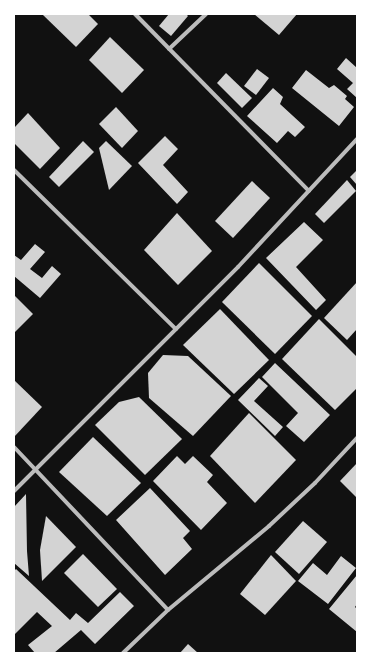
<!DOCTYPE html>
<html>
<head>
<meta charset="utf-8">
<style>
  body { margin:0 }
  #map { position:relative; width:371px; height:667px; overflow:hidden; background:#111; font-family:Rubik,sans-serif }
  div>[style] { position:absolute }
  .building>* { inset:0; background:#d3d3d3 }
  .minor>* { height:4px; margin:-2px; padding:0 2px; transform-origin:2px; border-radius:2px; background:#bcbcbc }
  span { translate:-50% -50%; white-space:nowrap; text-align:center; line-height:1.15; -webkit-text-stroke:4px #fff; paint-order:stroke }
  .frame { position:absolute; inset:0; border:15px solid #fff; pointer-events:none }
</style>
</head>
<body>
<div id="map">
  <div class="building">
    <i style="clip-path:polygon(42px 14px,88px 14px,98px 24px,76px 47px)"></i>
    <i style="clip-path:polygon(169px 14px,186px 14px,188px 16px,171px 36px,159px 26px)"></i>
    <i style="clip-path:polygon(254px 14px,297px 14px,279px 35px)"></i>
    <i style="clip-path:polygon(110px 37px,144px 70px,122px 93px,89px 60px)"></i>
    <i style="clip-path:polygon(346px 58px,357px 68px,357px 98px,347px 89px,353px 83px,337px 69px)"></i>
    <i style="clip-path:polygon(257px 69px,269px 78px,256px 95px,244px 86px)"></i>
    <i style="clip-path:polygon(306px 70px,329px 88px,334px 85px,347px 96px,345px 99px,354px 107px,339px 126px,292px 88px)"></i>
    <i style="clip-path:polygon(226px 73px,252px 98px,242px 108px,217px 83px)"></i>
    <i style="clip-path:polygon(273px 88px,283px 97px,280px 104px,305px 127px,295px 137px,288px 131px,277px 143px,247px 116px)"></i>
    <i style="clip-path:polygon(116px 107px,138px 131px,122px 148px,99px 124px)"></i>
    <i style="clip-path:polygon(28px 113px,60px 148px,40px 169px,14px 143px,14px 128px)"></i>
    <i style="clip-path:polygon(165px 136px,178px 149px,163px 165px,188px 192px,177px 204px,138px 163px)"></i>
    <i style="clip-path:polygon(83px 141px,94px 152px,59px 187px,49px 177px)"></i>
    <i style="clip-path:polygon(106px 141px,132px 166px,109px 190px,99px 148px)"></i>
    <i style="clip-path:polygon(357px 170px,357px 185px,350px 177px)"></i>
    <i style="clip-path:polygon(347px 180px,356px 191px,324px 223px,315px 214px)"></i>
    <i style="clip-path:polygon(252px 181px,270px 198px,233px 238px,215px 221px)"></i>
    <i style="clip-path:polygon(177px 213px,212px 251px,178px 285px,144px 250px)"></i>
    <i style="clip-path:polygon(304px 222px,323px 240px,296px 267px,326px 300px,316px 310px,266px 258px)"></i>
    <i style="clip-path:polygon(35px 244px,45px 252px,30px 269px,42px 278px,52px 266px,61px 274px,40px 298px,14px 276px,14px 255px,21px 260px)"></i>
    <i style="clip-path:polygon(259px 263px,312px 316px,275px 354px,222px 302px)"></i>
    <i style="clip-path:polygon(357px 282px,357px 329px,347px 340px,324px 318px)"></i>
    <i style="clip-path:polygon(14px 295px,33px 314px,14px 333px)"></i>
    <i style="clip-path:polygon(220px 309px,269px 360px,234px 394px,183px 345px)"></i>
    <i style="clip-path:polygon(319px 319px,357px 357px,357px 388px,335px 410px,282px 359px)"></i>
    <i style="clip-path:polygon(163px 355px,188px 356px,231px 396px,193px 436px,149px 398px,148px 373px)"></i>
    <i style="clip-path:polygon(275px 363px,330px 415px,304px 442px,286px 426px,298px 413px,262px 377px)"></i>
    <i style="clip-path:polygon(259px 378px,268px 386px,254px 401px,283px 427px,275px 436px,238px 400px)"></i>
    <i style="clip-path:polygon(14px 380px,42px 407px,14px 437px)"></i>
    <i style="clip-path:polygon(139px 397px,182px 439px,145px 475px,95px 425px,119px 402px)"></i>
    <i style="clip-path:polygon(249px 413px,296px 460px,255px 503px,210px 456px)"></i>
    <i style="clip-path:polygon(93px 437px,141px 483px,107px 516px,59px 472px)"></i>
    <i style="clip-path:polygon(177px 456px,185px 464px,193px 456px,213px 475px,207px 482px,227px 503px,201px 530px,153px 481px)"></i>
    <i style="clip-path:polygon(357px 463px,357px 498px,340px 481px)"></i>
    <i style="clip-path:polygon(150px 488px,190px 531px,183px 538px,192px 549px,165px 575px,116px 520px)"></i>
    <i style="clip-path:polygon(26px 494px,27px 551px,29px 576px,14px 563px,14px 507px)"></i>
    <i style="clip-path:polygon(46px 516px,76px 547px,42px 581px,40px 550px)"></i>
    <i style="clip-path:polygon(303px 521px,327px 542px,299px 574px,275px 552px)"></i>
    <i style="clip-path:polygon(83px 554px,117px 589px,98px 607px,64px 573px)"></i>
    <i style="clip-path:polygon(271px 555px,296px 581px,265px 615px,240px 594px)"></i>
    <i style="clip-path:polygon(341px 556px,356px 568px,328px 604px,298px 581px,313px 563px,327px 575px)"></i>
    <i style="clip-path:polygon(16px 569px,70px 620px,76px 613px,88px 623px,120px 592px,134px 606px,95px 644px,81px 630px,54px 653px,35px 653px,28px 645px,52px 626px,37px 612px,14px 635px,14px 571px)"></i>
    <i style="clip-path:polygon(357px 575px,357px 604px,355px 607px,357px 609px,357px 632px,329px 609px)"></i>
    <i style="clip-path:polygon(188px 644px,198px 653px,180px 653px)"></i>
  </div>
  <div class="minor">
    <i style="left:135px;top:14px;width:248px;rotate:45.5deg"></i>
    <i style="left:169px;top:49px;width:51px;rotate:-43.4deg"></i>
    <i style="left:14px;top:170px;width:227px;rotate:44.5deg"></i>
    <i style="left:14px;top:447px;width:224px;rotate:46.6deg"></i>
    <i style="left:14px;top:491px;width:317px;rotate:-45deg"></i>
    <i style="left:238px;top:267px;width:175px;rotate:-47.1deg"></i>
    <i style="left:123px;top:653px;width:62px;rotate:-43.7deg"></i>
    <i style="left:168px;top:610px;width:131px;rotate:-39.7deg"></i>
    <i style="left:269px;top:526px;width:63px;rotate:-43.1deg"></i>
    <i style="left:315px;top:483px;width:62px;rotate:-47deg"></i>
  </div>
  <div class="frame"></div>
</div>
</body>
</html>
